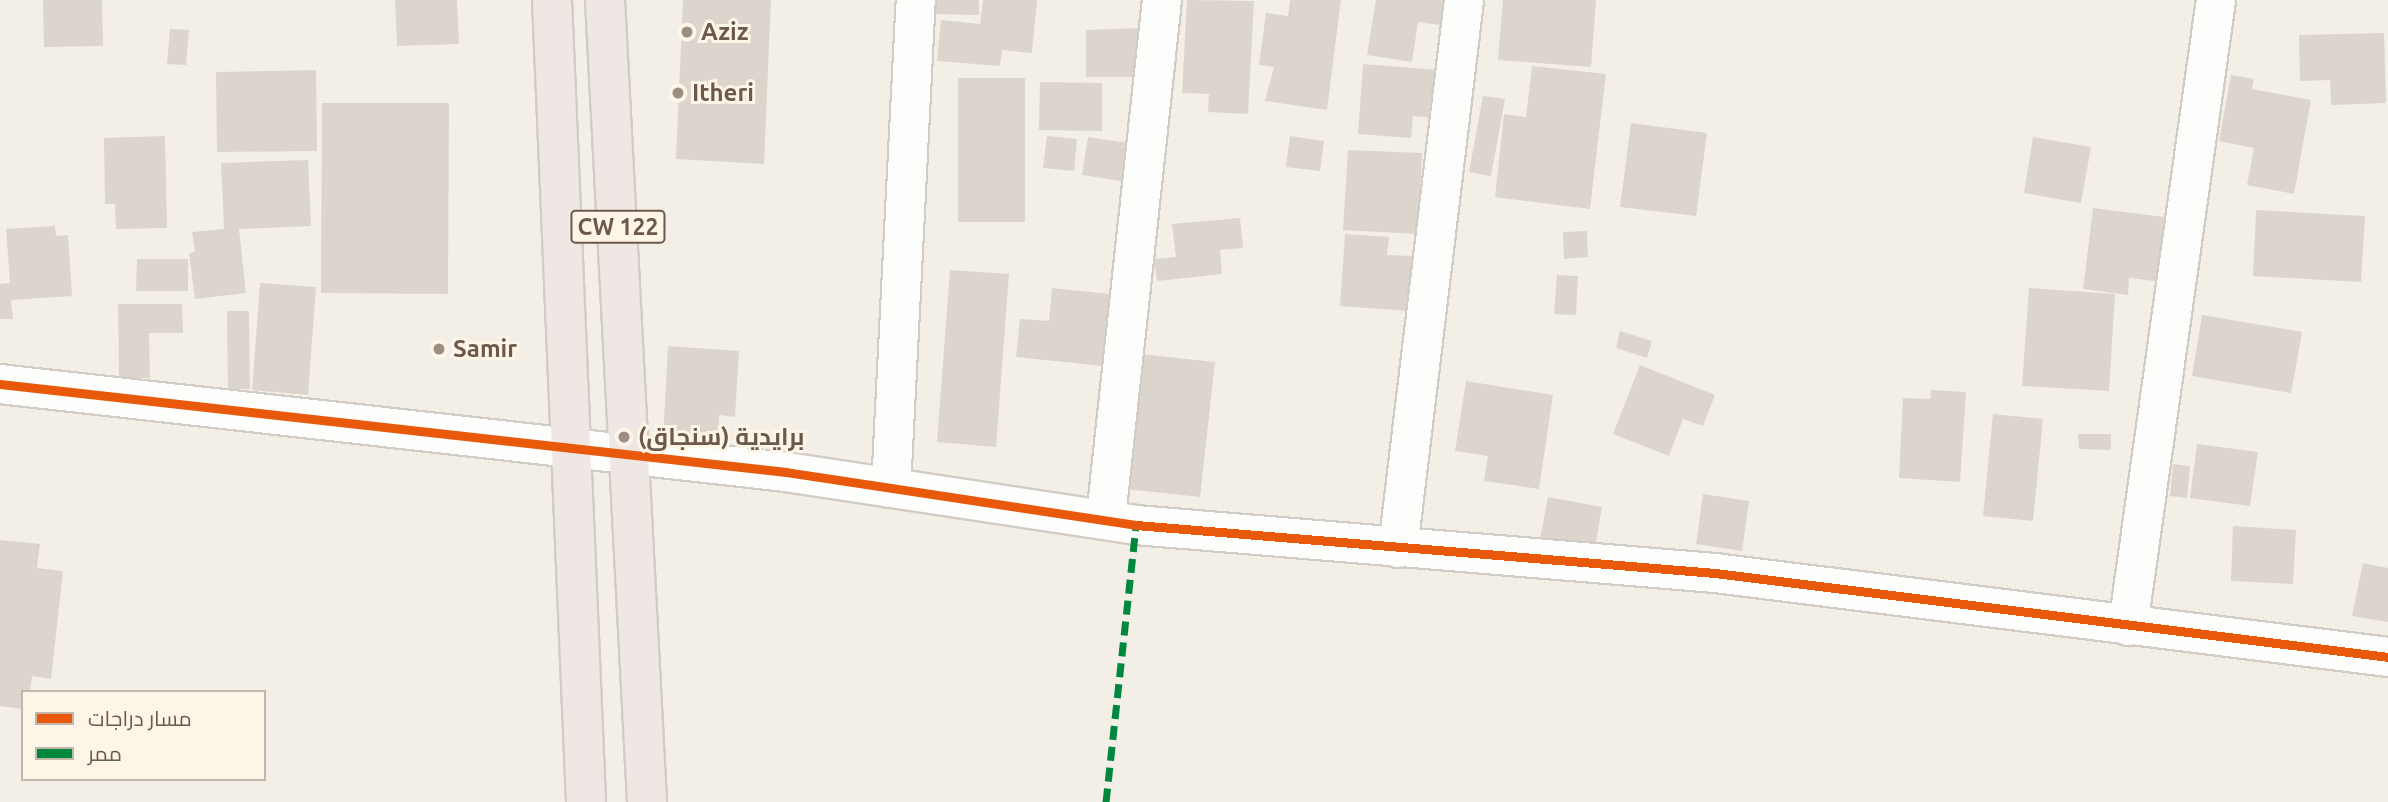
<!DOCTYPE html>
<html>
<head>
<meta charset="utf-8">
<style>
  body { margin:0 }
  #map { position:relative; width:2388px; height:802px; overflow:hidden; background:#f3efe7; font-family:Ubuntu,Cairo,sans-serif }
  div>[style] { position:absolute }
  .building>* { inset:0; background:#dcd5cd }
  .roads { filter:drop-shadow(2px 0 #d2ccc6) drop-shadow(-2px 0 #d2ccc6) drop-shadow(0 2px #d2ccc6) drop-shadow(0 -2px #d2ccc6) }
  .minor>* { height:38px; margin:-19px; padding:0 19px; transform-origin:19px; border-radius:19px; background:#fdfdfb }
  .highway>* { height:38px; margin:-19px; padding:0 19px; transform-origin:19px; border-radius:19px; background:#efe7e3 }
  .quiet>* { height:7px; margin-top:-3.5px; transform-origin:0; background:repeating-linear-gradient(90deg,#00873e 0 14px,transparent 0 21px) }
  .cycleway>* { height:9px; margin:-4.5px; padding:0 4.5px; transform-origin:4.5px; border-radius:4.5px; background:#e8590c }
  .dots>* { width:19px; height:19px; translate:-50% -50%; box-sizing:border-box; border:4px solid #fdf5e7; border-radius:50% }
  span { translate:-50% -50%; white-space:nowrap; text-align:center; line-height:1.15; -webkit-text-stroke:6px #fdf5e7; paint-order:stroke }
  .shield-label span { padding:2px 5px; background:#fdf5e7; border:2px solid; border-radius:5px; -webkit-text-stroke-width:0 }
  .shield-label { font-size:23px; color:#6d594b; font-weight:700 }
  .poi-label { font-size:24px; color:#6d594b; font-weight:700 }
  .left { translate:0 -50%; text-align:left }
  .legend { position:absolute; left:21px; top:690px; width:245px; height:91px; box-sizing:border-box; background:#fdf5e7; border:2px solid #c3b7a9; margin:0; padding:9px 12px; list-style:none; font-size:21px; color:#6d594b }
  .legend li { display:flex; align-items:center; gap:14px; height:35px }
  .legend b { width:35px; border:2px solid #c3b7a9 }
</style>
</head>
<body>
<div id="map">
  <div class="building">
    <i style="clip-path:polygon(43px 0,102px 0,103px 46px,44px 47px)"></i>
    <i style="clip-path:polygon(395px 0,457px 0,459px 44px,397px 46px)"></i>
    <i style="clip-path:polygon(683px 0,771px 0,764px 164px,676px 159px)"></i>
    <i style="clip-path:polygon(932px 0,979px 0,979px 15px,932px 14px)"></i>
    <i style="clip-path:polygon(983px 0,1037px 0,1032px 53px,1002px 50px,1000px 66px,937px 61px,941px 20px,980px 24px)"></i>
    <i style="clip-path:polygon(1187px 0,1254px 1px,1248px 114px,1208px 112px,1209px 94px,1182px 93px)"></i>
    <i style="clip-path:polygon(1290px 0,1341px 0,1327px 110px,1265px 101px,1274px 67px,1259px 65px,1266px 13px,1288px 16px)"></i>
    <i style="clip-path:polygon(1376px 0,1452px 0,1448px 26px,1418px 22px,1412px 62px,1367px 55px)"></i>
    <i style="clip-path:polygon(1503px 0,1596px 0,1591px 67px,1498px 60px)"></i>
    <i style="clip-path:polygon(1142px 28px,1143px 77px,1086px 77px,1086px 30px)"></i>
    <i style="clip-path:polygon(170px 29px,189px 30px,186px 65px,167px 64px)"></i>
    <i style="clip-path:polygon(2384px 33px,2386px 103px,2331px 105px,2330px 80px,2300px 81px,2299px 35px)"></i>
    <i style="clip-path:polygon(1363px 64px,1438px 70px,1435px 118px,1413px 116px,1411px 138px,1358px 134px)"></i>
    <i style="clip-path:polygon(1532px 66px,1606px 74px,1590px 209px,1495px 197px,1504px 114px,1526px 117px)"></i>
    <i style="clip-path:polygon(316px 70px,317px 151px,217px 152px,216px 72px)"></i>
    <i style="clip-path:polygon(2231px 75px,2254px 79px,2252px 89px,2311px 100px,2294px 194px,2247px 185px,2254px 148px,2219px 141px)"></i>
    <i style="clip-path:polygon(958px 78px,1025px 78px,1025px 222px,958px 222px)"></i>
    <i style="clip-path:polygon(1040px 82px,1102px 83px,1102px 131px,1039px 130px)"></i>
    <i style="clip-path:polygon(1483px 96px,1505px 99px,1491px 176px,1469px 172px)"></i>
    <i style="clip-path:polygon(322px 103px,449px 103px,448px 294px,321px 293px)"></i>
    <i style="clip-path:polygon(1631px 123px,1707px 133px,1696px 216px,1620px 207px)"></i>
    <i style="clip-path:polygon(165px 136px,167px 228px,116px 229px,115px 204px,105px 204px,104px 138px)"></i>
    <i style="clip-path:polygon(1047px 136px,1077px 139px,1074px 171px,1043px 168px)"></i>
    <i style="clip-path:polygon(1290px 136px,1324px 141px,1320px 171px,1286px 167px)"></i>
    <i style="clip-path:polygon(1088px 137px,1133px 144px,1127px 182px,1082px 175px)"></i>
    <i style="clip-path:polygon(2033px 137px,2091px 147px,2081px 203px,2024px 193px)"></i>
    <i style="clip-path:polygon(1348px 150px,1422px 153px,1418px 234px,1343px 230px)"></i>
    <i style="clip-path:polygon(308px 160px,311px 226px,239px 229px,246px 293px,195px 299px,189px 253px,195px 252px,192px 232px,224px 229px,221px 163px)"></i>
    <i style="clip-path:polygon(2093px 208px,2172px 218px,2163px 282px,2129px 278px,2128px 295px,2083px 289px)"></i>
    <i style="clip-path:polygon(2256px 210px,2365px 216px,2361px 282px,2253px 276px)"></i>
    <i style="clip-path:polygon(1240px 218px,1243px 248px,1220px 250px,1222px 274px,1157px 281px,1154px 259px,1176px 257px,1172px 224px)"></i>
    <i style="clip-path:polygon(55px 226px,56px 236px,68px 235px,72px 296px,11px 300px,13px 319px,0 319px,0 284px,10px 283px,6px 229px)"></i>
    <i style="clip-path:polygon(1587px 231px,1588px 257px,1564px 259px,1563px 232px)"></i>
    <i style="clip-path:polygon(1345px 234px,1389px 237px,1387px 255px,1413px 256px,1409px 311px,1340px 306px)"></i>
    <i style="clip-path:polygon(137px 259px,188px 259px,188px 291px,136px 291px)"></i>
    <i style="clip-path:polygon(950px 270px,1009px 274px,996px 447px,937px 442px)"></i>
    <i style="clip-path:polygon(1557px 275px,1578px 276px,1576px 315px,1554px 314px)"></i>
    <i style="clip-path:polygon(260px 283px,316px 287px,308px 395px,252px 390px)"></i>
    <i style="clip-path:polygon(1052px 288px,1110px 294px,1103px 366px,1016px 357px,1020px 319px,1049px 321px)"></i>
    <i style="clip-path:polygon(2029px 288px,2115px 294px,2109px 391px,2022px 386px)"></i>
    <i style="clip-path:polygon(118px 304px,182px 304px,183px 333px,149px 333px,150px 378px,119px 378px)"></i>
    <i style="clip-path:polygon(227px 311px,249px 311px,250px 389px,228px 389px)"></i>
    <i style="clip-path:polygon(2202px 315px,2302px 332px,2291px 393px,2192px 376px)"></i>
    <i style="clip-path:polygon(1620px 331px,1652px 341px,1647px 358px,1616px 348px)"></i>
    <i style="clip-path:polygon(668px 346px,739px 351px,735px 417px,719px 415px,718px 442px,663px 439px)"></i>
    <i style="clip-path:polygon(1141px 354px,1215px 362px,1200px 497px,1126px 489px)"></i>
    <i style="clip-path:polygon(1640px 365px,1715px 395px,1703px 426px,1683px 419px,1669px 456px,1613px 434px)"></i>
    <i style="clip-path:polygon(1466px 381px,1553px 395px,1539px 489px,1484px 481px,1488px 456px,1455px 451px)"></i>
    <i style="clip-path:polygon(1931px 390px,1966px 392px,1960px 482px,1899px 478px,1903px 398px,1930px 399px)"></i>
    <i style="clip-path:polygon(1993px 414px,2043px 419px,2033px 521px,1983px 516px)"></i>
    <i style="clip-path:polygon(2078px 434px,2111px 434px,2111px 450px,2079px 449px)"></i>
    <i style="clip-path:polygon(2197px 444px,2258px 452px,2250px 506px,2190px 498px)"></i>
    <i style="clip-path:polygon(2173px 464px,2190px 466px,2187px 498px,2170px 496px)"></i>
    <i style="clip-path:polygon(1703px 494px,1749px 501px,1742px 551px,1696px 544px)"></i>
    <i style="clip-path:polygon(1548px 497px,1602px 507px,1595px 548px,1540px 539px)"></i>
    <i style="clip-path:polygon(2233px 526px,2296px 530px,2293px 584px,2231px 581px)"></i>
    <i style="clip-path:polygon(0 540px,40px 544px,37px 568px,63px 571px,51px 679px,32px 676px,30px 692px,23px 692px,23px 709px,0 706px)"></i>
    <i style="clip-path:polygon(2363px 563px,2388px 568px,2388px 622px,2352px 616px)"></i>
  </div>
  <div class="roads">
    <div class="minor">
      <i style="left:0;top:384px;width:791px;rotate:6.39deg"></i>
      <i style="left:786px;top:472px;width:354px;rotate:8.6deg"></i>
      <i style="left:1136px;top:525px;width:581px;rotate:4.74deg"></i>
      <i style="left:1715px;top:573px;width:678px;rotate:7.11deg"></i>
      <i style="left:891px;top:488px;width:489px;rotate:-87.1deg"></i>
      <i style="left:1106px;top:517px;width:520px;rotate:-83.82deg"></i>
      <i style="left:1398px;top:548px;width:552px;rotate:-83.13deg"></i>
      <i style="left:2128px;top:626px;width:632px;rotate:-82deg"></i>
    </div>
    <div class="highway">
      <i style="left:552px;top:0;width:803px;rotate:87.57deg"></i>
      <i style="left:605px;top:0;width:803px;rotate:87deg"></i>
    </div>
  </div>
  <div class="quiet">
    <i style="left:1106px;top:802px;width:279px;rotate:-83.8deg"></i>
  </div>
  <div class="cycleway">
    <i style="left:0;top:384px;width:791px;rotate:6.39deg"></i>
    <i style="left:786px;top:472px;width:354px;rotate:8.6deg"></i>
    <i style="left:1136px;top:525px;width:581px;rotate:4.74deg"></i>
    <i style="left:1715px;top:573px;width:678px;rotate:7.11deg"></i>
  </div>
  <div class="dots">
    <i style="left:687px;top:32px;background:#9c8e82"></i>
    <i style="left:678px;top:93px;background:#9c8e82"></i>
    <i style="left:439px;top:349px;background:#9c8e82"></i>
    <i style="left:624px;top:437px;background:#9c8e82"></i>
  </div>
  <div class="shield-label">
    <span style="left:618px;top:227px">CW 122</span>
  </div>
  <div class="poi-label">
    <span class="left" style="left:701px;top:32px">Aziz</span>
    <span class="left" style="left:692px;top:93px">Itheri</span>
    <span class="left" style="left:453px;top:349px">Samir</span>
    <span class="left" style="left:638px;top:437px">برايدية (سنجاق)</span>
  </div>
  <ul class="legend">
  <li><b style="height:9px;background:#e8590c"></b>مسار دراجات</li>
  <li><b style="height:9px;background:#00873e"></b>ممر</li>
  </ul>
</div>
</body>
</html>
